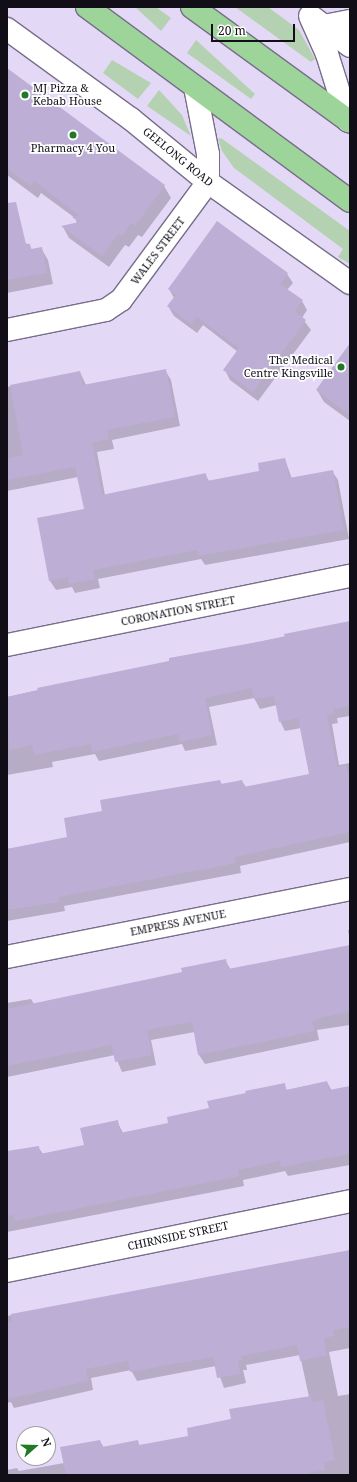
<!DOCTYPE html>
<html>
<head>
<meta charset="utf-8">
<style>
  body { margin:0 }
  #map { position:relative; width:357px; height:1482px; overflow:hidden; background:#e4d8f7; font-family:"Noto Serif",serif }
  div>[style] { position:absolute }
  .green>* { inset:0; background:#b4d2b2 }
  .shadow>* { inset:0; background:#0003 }
  .building>* { inset:0; background:#bdaed6 }
  .roads { filter:drop-shadow(1px 0 #786d89) drop-shadow(-1px 0 #786d89) drop-shadow(0 1px #786d89) drop-shadow(0 -1px #786d89) }
  .minor>* { height:22px; margin:-11px; padding:0 11px; transform-origin:11px; border-radius:11px; background:#fff }
  .trunk>* { height:22px; margin:-11px; padding:0 11px; transform-origin:11px; border-radius:11px; background:#9cd49a }
  .dots>* { width:11px; height:11px; translate:-50% -50%; box-sizing:border-box; border:2px solid #fff; border-radius:50% }
  span { translate:-50% -50%; white-space:nowrap; text-align:center; line-height:1.15; -webkit-text-stroke:3.5px #fff; paint-order:stroke }
  .poi-label { font-size:11px; color:#120e18 }
  .left { translate:0 -50%; text-align:left }
  .right { translate:-100% -50%; text-align:right }
  .street-label { font-size:11px; color:#120e18 }
  .frame { position:absolute; inset:0; border:8px solid #120e18; pointer-events:none }
  .north { position:absolute; left:16px; top:1426px; width:40px; height:40px; box-sizing:border-box; background:#fff; border:1px solid #a09fa3; border-radius:50%; rotate:70deg; font-size:11px; font-weight:700; line-height:16px; text-align:center; color:#120e18 }
  .north::after { content:''; display:block; margin:auto; width:14px; height:18px; background:#217825; clip-path:polygon(50% 0,100% 100%,50% 72%,0 100%) }
  .scale { position:absolute; left:211px; top:24px; width:84px; height:18px; box-sizing:border-box; border:2px solid #120e18; border-top:0; padding-left:5px; font-size:12px; line-height:14px; white-space:nowrap; color:#120e18; -webkit-text-stroke:3px #fff; paint-order:stroke }
</style>
</head>
<body>
<div id="map">
  <div class="green">
    <i style="clip-path:polygon(135px 7px,156px 7px,171px 18px,161px 31px)"></i>
    <i style="clip-path:polygon(235px 7px,268px 7px,299px 30px,315px 59px,311px 62px)"></i>
    <i style="clip-path:polygon(196px 40px,255px 94px,251px 99px,187px 53px)"></i>
    <i style="clip-path:polygon(112px 60px,151px 83px,138px 99px,103px 73px)"></i>
    <i style="clip-path:polygon(159px 90px,182px 115px,191px 136px,147px 106px)"></i>
    <i style="clip-path:polygon(221px 138px,350px 231px,350px 264px,338px 257px,343px 249px,234px 168px,222px 151px,218px 139px)"></i>
  </div>
  <div class="shadow">
    <i style="clip-path:polygon(7px 69px,164px 186px,171px 198px,142px 237px,138px 235px,129px 247px,125px 245px,109px 267px,69px 238px,63px 227px,77px 223px,75px 218px,41px 193px,38px 198px,7px 175px)"></i>
    <i style="clip-path:polygon(7px 231px,22px 243px,29px 244px,32px 250px,41px 248px,48px 260px,53px 284px,7px 293px)"></i>
    <i style="clip-path:polygon(287px 274px,293px 283px,287px 290px,302px 301px,307px 310px,302px 318px,311px 330px,258px 401px,230px 380px,225px 370px,238px 352px,203px 325px,197px 333px,174px 316px,168px 306px,174px 298px,169px 289px)"></i>
    <i style="clip-path:polygon(350px 345px,350px 421px,324px 402px,317px 390px)"></i>
    <i style="clip-path:polygon(165px 370px,171px 380px,180px 426px,112px 440px,114px 449px,97px 452px,105px 495px,205px 474px,209px 481px,260px 472px,285px 459px,292px 479px,332px 471px,338px 480px,349px 539px,205px 565px,201px 559px,98px 579px,100px 588px,75px 593px,72px 587px,56px 590px,50px 581px,85px 510px,78px 477px,7px 491px,7px 387px,80px 372px,86px 385px)"></i>
    <i style="clip-path:polygon(350px 622px,350px 716px,337px 718px,338px 723px,332px 724px,339px 765px,350px 763px,350px 842px,240px 866px,241px 873px,64px 906px,65px 911px,7px 921px,7px 849px,69px 838px,104px 811px,220px 781px,222px 785px,242px 781px,246px 787px,310px 775px,301px 728px,285px 731px,280px 721px,277px 705px,260px 709px,254px 698px,209px 707px,217px 745px,185px 751px,182px 744px,99px 761px,95px 754px,52px 762px,53px 767px,7px 775px,7px 697px)"></i>
    <i style="clip-path:polygon(348px 930px,350px 930px,350px 941px)"></i>
    <i style="clip-path:polygon(350px 946px,350px 1025px,317px 1030px,319px 1040px,205px 1064px,199px 1055px,195px 1032px,151px 1040px,156px 1065px,122px 1072px,115px 1055px,7px 1077px,7px 1003px,31px 999px,34px 1004px,183px 973px,225px 960px,231px 970px)"></i>
    <i style="clip-path:polygon(327px 1082px,332px 1091px,350px 1087px,350px 1165px,288px 1176px,285px 1171px,243px 1180px,244px 1186px,7px 1232px,7px 1152px,38px 1147px,43px 1154px,85px 1146px,117px 1121px,123px 1133px,169px 1124px,284px 1085px,287px 1090px)"></i>
    <i style="clip-path:polygon(350px 1252px,350px 1348px,329px 1352px,338px 1396px,350px 1394px,350px 1475px,7px 1475px,7px 1470px,17px 1468px,19px 1471px,64px 1463px,100px 1441px,104px 1448px,137px 1441px,140px 1446px,189px 1437px,232px 1420px,309px 1397px,300px 1355px,246px 1365px,247px 1370px,243px 1370px,246px 1383px,224px 1388px,216px 1366px,137px 1381px,131px 1370px,91px 1378px,93px 1390px,14px 1408px,11px 1402px,7px 1403px,7px 1316px)"></i>
  </div>
  <div class="building">
    <i style="clip-path:polygon(7px 68px,165px 185px,135px 226px,131px 223px,122px 236px,118px 234px,102px 256px,61px 226px,79px 222px,72px 217px,80px 216px,34px 181px,31px 186px,7px 169px)"></i>
    <i style="clip-path:polygon(16px 202px,26px 244px,30px 244px,31px 249px,42px 247px,47px 273px,7px 280px,7px 203px)"></i>
    <i style="clip-path:polygon(217px 221px,288px 273px,280px 284px,303px 300px,295px 311px,306px 320px,253px 392px,223px 370px,239px 348px,197px 317px,191px 324px,167px 306px,176px 295px,168px 289px)"></i>
    <i style="clip-path:polygon(350px 343px,350px 415px,316px 390px)"></i>
    <i style="clip-path:polygon(166px 369px,175px 417px,107px 430px,109px 439px,92px 443px,102px 495px,206px 473px,207px 481px,259px 471px,258px 463px,285px 458px,289px 478px,333px 470px,344px 530px,198px 556px,197px 550px,93px 570px,95px 579px,69px 584px,68px 577px,49px 581px,37px 518px,84px 509px,75px 467px,7px 480px,7px 458px,23px 455px,10px 385px,80px 371px,83px 385px)"></i>
    <i style="clip-path:polygon(350px 621px,350px 706px,333px 709px,334px 714px,327px 715px,337px 767px,346px 765px,350px 784px,350px 832px,235px 857px,236px 863px,59px 897px,60px 902px,7px 910px,7px 849px,67px 837px,64px 818px,102px 811px,100px 800px,220px 780px,221px 784px,242px 780px,244px 787px,309px 774px,298px 718px,279px 722px,274px 696px,254px 699px,252px 688px,205px 698px,212px 735px,179px 742px,178px 734px,92px 752px,91px 744px,34px 755px,32px 745px,9px 750px,7px 697px,38px 690px,37px 688px,169px 661px,169px 658px,285px 637px,284px 634px)"></i>
    <i style="clip-path:polygon(350px 945px,350px 1012px,318px 1018px,318px 1020px,312px 1021px,315px 1031px,198px 1055px,192px 1022px,147px 1030px,152px 1055px,115px 1062px,112px 1045px,7px 1066px,7px 1009px,182px 972px,181px 968px,226px 959px,228px 969px)"></i>
    <i style="clip-path:polygon(327px 1081px,329px 1090px,350px 1086px,350px 1154px,281px 1167px,280px 1161px,238px 1170px,239px 1176px,15px 1221px,13px 1215px,7px 1216px,7px 1151px,39px 1146px,40px 1154px,84px 1145px,80px 1128px,118px 1120px,120px 1133px,168px 1123px,167px 1117px,209px 1108px,207px 1101px,246px 1093px,245px 1091px,285px 1083px,286px 1090px)"></i>
    <i style="clip-path:polygon(350px 1250px,350px 1327px,333px 1330px,334px 1336px,324px 1338px,327px 1355px,300px 1361px,297px 1345px,241px 1356px,242px 1360px,238px 1361px,241px 1374px,217px 1378px,213px 1357px,130px 1372px,128px 1361px,86px 1369px,88px 1381px,7px 1399px,7px 1323px,12px 1322px,11px 1314px)"></i>
    <i style="clip-path:polygon(311px 1396px,312px 1402px,323px 1400px,335px 1460px,324px 1462px,325px 1470px,298px 1475px,66px 1475px,60px 1447px,100px 1440px,102px 1447px,138px 1440px,139px 1445px,188px 1436px,187px 1428px,231px 1419px,229px 1409px)"></i>
  </div>
  <div class="roads">
    <div class="minor">
      <i style="left:310px;top:16px;width:42px;rotate:65.9deg"></i>
      <i style="left:327px;top:54px;width:70px;rotate:72.6deg"></i>
      <i style="left:312px;top:17px;width:48px;rotate:37.3deg"></i>
      <i style="left:324px;top:26px;width:26px;rotate:-11deg"></i>
      <i style="left:7px;top:29px;width:153px;rotate:36deg"></i>
      <i style="left:131px;top:119px;width:99px;rotate:39.3deg"></i>
      <i style="left:208px;top:182px;width:174px;rotate:35.4deg"></i>
      <i style="left:7px;top:330px;width:101px;rotate:-11.4deg"></i>
      <i style="left:106px;top:310px;width:18px;rotate:-34deg"></i>
      <i style="left:121px;top:300px;width:147px;rotate:-53.6deg"></i>
      <i style="left:208px;top:182px;width:28px;rotate:-90deg"></i>
      <i style="left:208px;top:154px;width:68px;rotate:-101deg"></i>
      <i style="left:7px;top:645px;width:350px;rotate:-11.4deg"></i>
      <i style="left:7px;top:957px;width:350px;rotate:-11.2deg"></i>
      <i style="left:7px;top:1271px;width:350px;rotate:-11.5deg"></i>
    </div>
    <div class="trunk">
      <i style="left:87px;top:7px;width:327px;rotate:36.4deg"></i>
      <i style="left:192px;top:7px;width:195px;rotate:36deg"></i>
    </div>
  </div>
  <div class="dots">
    <i style="left:25px;top:95px;background:#217825"></i>
    <i style="left:73px;top:135px;background:#217825"></i>
    <i style="left:341px;top:367px;background:#217825"></i>
  </div>
  <div class="poi-label">
    <span class="left" style="left:33px;top:95px">MJ Pizza &amp;<br>Kebab House</span>
    <span style="left:73px;top:148px">Pharmacy 4 You</span>
    <span class="right" style="left:333px;top:367px">The Medical<br>Centre Kingsville</span>
  </div>
  <div class="street-label">
    <span style="left:178px;top:157px;rotate:39deg">GEELONG ROAD</span>
    <span style="left:158px;top:251px;rotate:-53deg">WALES STREET</span>
    <span style="left:178px;top:611px;rotate:-11deg">CORONATION STREET</span>
    <span style="left:178px;top:923px;rotate:-11deg">EMPRESS AVENUE</span>
    <span style="left:178px;top:1236px;rotate:-12deg">CHIRNSIDE STREET</span>
  </div>
  <div class="frame"></div>
  <div class="north">N</div>
  <div class="scale">20 m</div>
</div>
</body>
</html>
